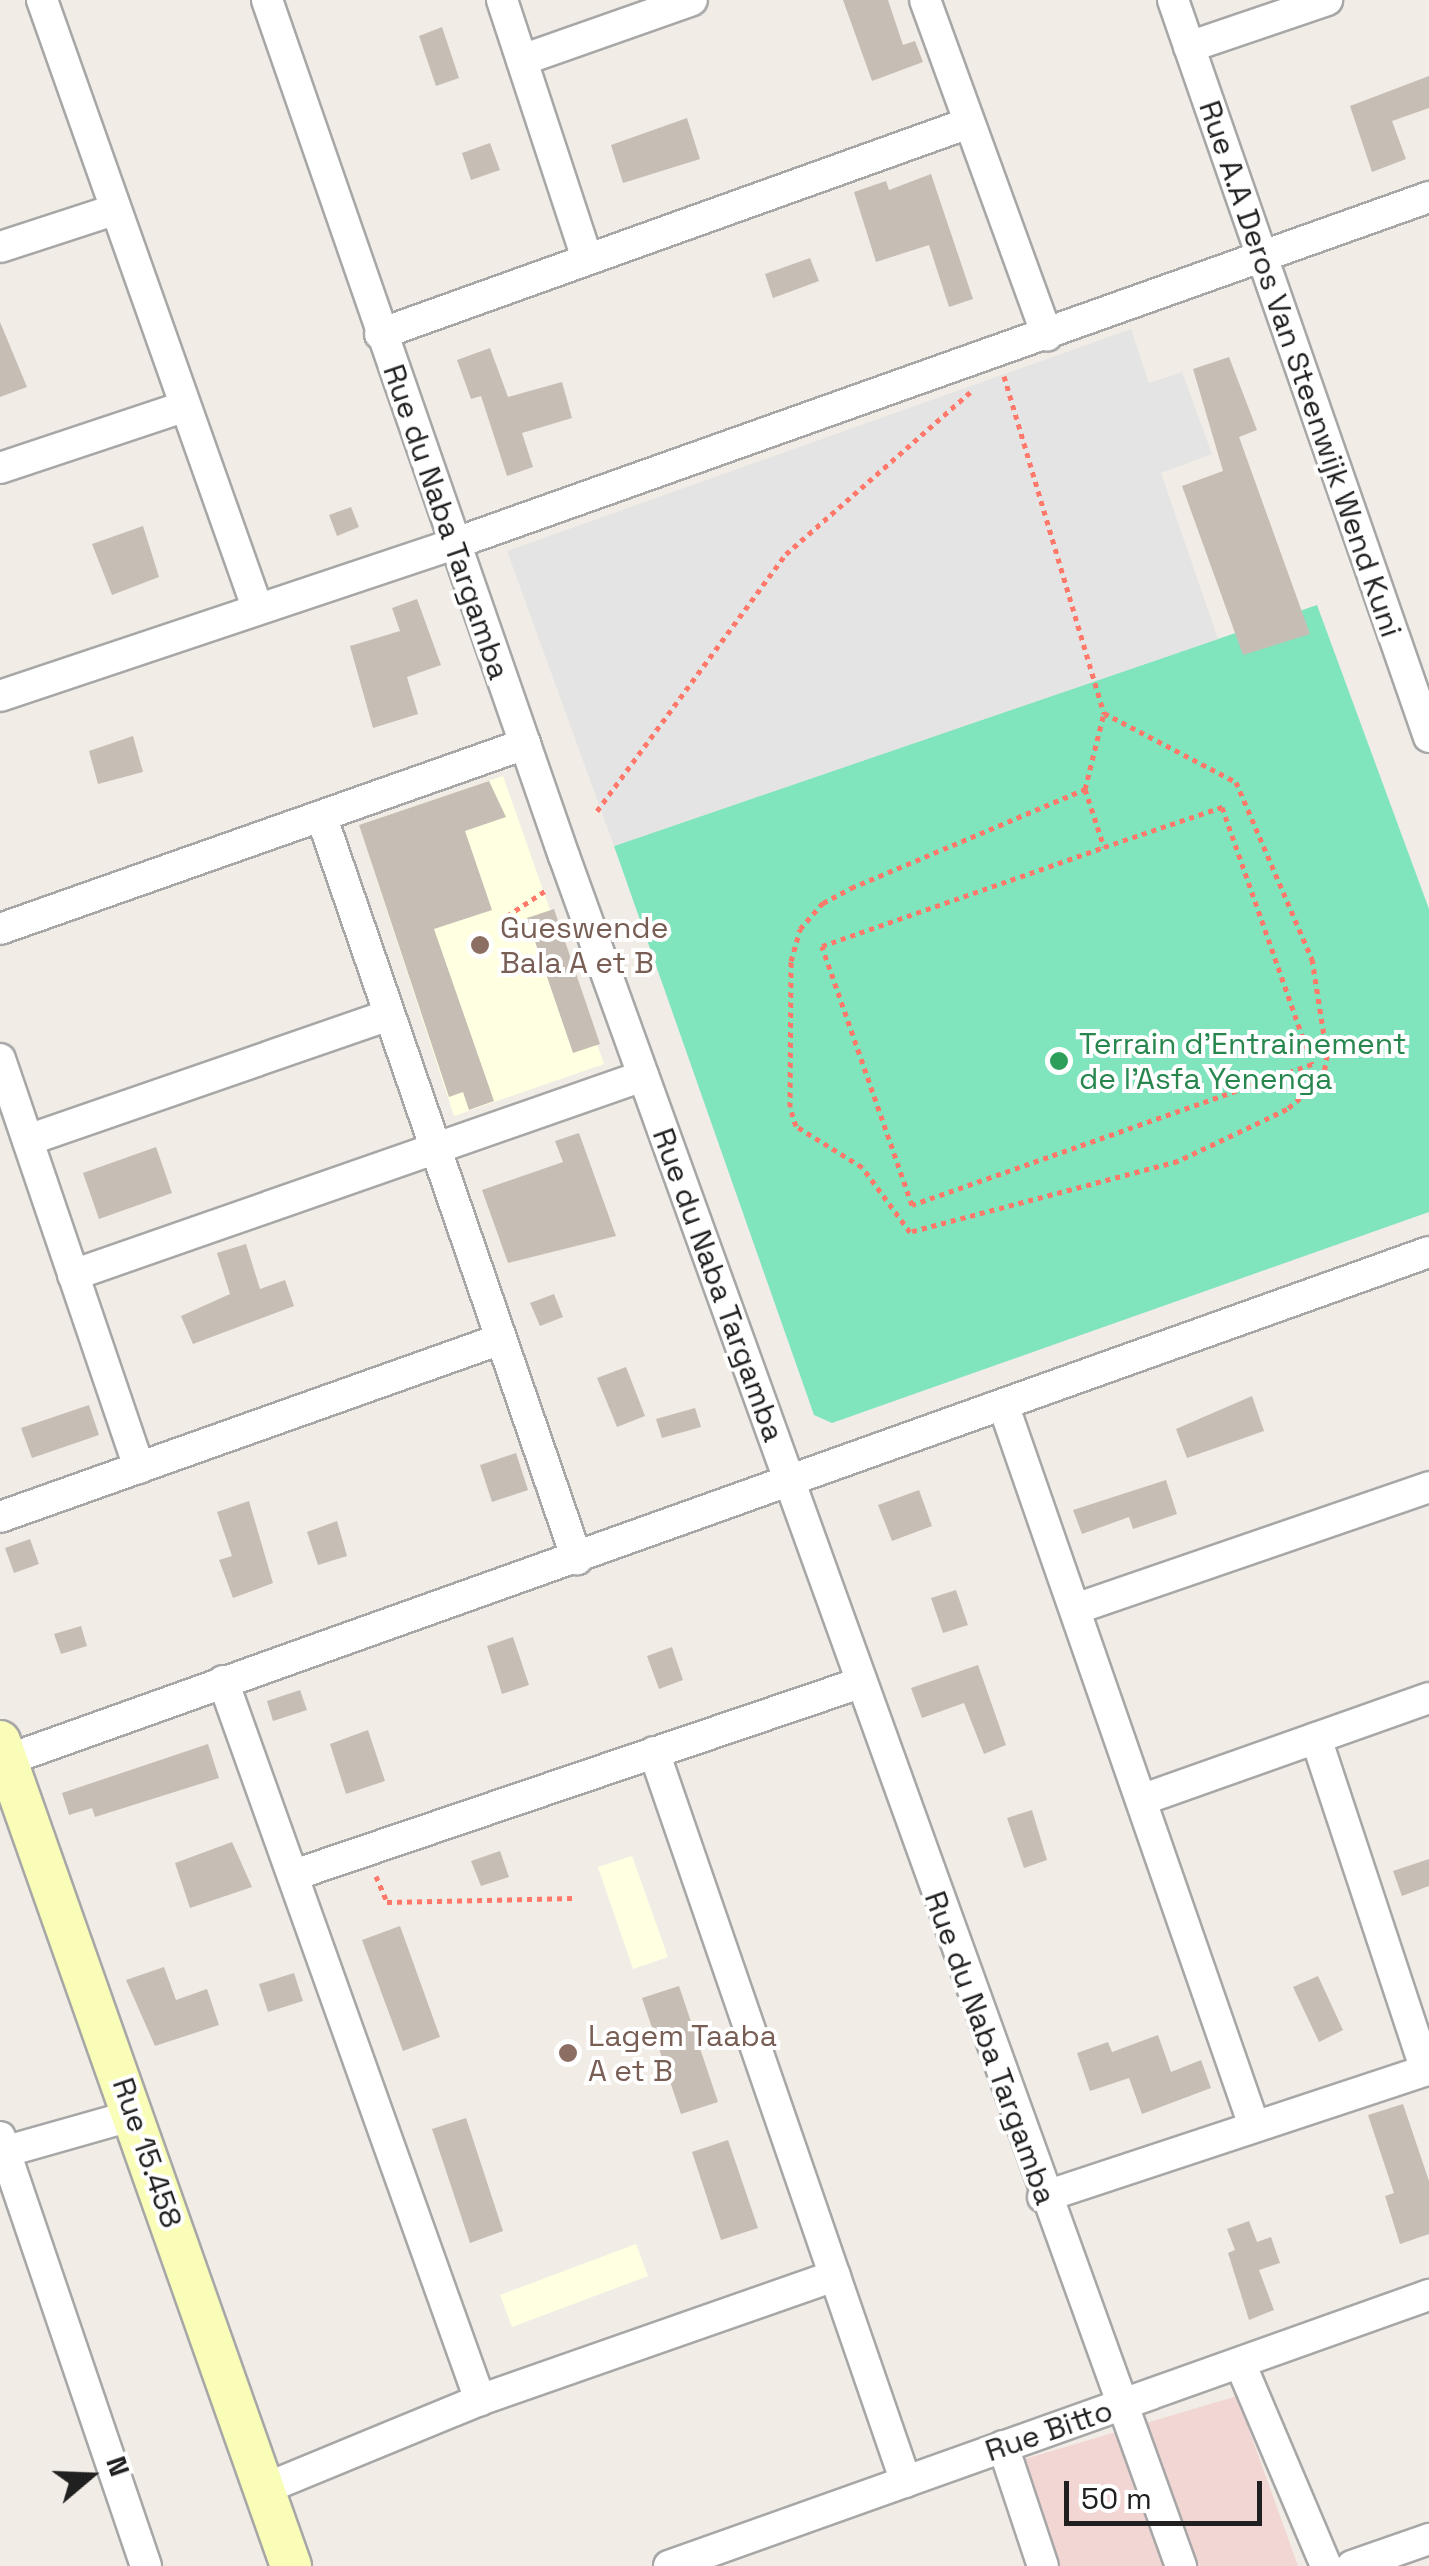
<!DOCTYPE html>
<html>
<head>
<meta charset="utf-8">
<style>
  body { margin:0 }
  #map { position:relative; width:1429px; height:2566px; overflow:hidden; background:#f1ede6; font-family:"Space Grotesk",sans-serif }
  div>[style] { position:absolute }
  .commercial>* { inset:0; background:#f2d6d4 }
  .education>* { inset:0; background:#ffffe1 }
  .pitch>* { inset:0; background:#80e4bd }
  .parking>* { inset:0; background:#e4e4e4 }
  .building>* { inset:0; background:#c6bdb5 }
  .path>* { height:5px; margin-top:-2.5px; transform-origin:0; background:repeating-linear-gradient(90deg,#ff7869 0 5px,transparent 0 10px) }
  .roads { filter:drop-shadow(2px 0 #a7a7a7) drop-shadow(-2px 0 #a7a7a7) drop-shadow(0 2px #a7a7a7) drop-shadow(0 -2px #a7a7a7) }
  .minor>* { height:30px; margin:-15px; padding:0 15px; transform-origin:15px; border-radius:15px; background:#fff }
  .secondary>* { height:40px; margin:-20px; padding:0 20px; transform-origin:20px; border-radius:20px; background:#f9fdb8 }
  .dots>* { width:28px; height:28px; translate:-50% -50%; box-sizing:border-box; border:5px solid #fff; border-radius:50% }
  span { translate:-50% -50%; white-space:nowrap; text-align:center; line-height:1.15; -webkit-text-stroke:8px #fff; paint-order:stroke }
  .street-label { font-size:30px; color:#202020 }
  .education-label { font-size:30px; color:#785e54 }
  .left { translate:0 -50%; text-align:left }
  .leisure-label { font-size:30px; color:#27864d }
  .north { position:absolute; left:40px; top:2426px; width:100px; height:100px; -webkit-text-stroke:8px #fff; paint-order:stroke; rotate:71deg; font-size:28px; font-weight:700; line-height:40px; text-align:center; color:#202020 }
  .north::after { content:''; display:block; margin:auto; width:35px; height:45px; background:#202020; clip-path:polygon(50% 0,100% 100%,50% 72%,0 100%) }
  .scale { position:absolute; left:1064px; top:2481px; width:198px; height:45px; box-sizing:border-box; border:5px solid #202020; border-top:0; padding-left:12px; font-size:30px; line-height:35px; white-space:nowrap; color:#202020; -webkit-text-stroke:8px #fff; paint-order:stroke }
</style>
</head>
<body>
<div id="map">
  <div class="commercial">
    <i style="clip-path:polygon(1237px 2396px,1298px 2566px,1053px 2566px,1018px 2461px)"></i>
  </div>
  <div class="education">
    <i style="clip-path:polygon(503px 776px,604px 1064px,454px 1116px,359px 825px)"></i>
    <i style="clip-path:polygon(632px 1856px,668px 1957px,633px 1969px,598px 1867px)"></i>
    <i style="clip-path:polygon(636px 2244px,648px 2276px,512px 2327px,500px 2295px)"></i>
  </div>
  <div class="pitch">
    <i style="clip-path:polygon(1317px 605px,1429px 909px,1429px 1212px,832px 1423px,814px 1415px,614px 846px)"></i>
  </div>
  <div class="parking">
    <i style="clip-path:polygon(1131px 329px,1149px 383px,1182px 372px,1212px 454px,1161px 473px,1218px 639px,614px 846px,507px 551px)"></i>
  </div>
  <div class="building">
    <i style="clip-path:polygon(843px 0,888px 0,903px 45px,915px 41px,923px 62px,872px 81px)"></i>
    <i style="clip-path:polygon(442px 27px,459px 78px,436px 86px,419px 36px)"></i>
    <i style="clip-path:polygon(1429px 76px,1429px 108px,1392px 121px,1406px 159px,1372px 172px,1350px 106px)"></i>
    <i style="clip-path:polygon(687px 118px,700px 159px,623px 183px,611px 145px)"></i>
    <i style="clip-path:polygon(490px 143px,500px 170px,471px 180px,462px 153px)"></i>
    <i style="clip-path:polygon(931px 174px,973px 299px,949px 307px,929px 245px,876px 262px,854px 192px,886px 181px,889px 190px)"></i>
    <i style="clip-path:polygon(810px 258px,819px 281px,773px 298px,765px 274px)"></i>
    <i style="clip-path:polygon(0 322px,27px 387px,0 397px)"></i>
    <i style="clip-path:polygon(490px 348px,508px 397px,562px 382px,572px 418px,522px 433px,533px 467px,507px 476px,481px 396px,471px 399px,457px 360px)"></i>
    <i style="clip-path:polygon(1229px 357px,1257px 430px,1239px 437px,1310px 634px,1243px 655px,1182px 486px,1223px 471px,1193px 369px)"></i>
    <i style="clip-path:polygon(351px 507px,359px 527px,337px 536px,329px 515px)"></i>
    <i style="clip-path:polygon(143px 526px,159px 577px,112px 595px,92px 544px)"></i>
    <i style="clip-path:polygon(417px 599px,441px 665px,407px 677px,418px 714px,373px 728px,350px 646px,400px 631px,392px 608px)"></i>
    <i style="clip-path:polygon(133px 736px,143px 772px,98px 784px,89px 751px)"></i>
    <i style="clip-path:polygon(489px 781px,506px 817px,465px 831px,492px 910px,434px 929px,494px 1101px,469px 1110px,463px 1092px,449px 1097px,359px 825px)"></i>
    <i style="clip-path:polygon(554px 909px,600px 1044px,573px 1053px,527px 918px)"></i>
    <i style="clip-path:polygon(579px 1133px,616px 1236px,508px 1263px,482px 1190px,563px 1162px,555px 1141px)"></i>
    <i style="clip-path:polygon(156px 1147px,172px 1193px,99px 1219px,83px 1173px)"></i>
    <i style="clip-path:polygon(246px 1244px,260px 1289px,285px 1280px,294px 1306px,193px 1344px,181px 1316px,230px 1294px,217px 1253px)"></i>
    <i style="clip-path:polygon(554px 1294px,563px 1317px,540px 1326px,530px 1303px)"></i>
    <i style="clip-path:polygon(626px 1367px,645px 1416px,617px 1427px,597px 1378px)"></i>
    <i style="clip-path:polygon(1252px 1396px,1264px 1431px,1187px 1458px,1176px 1429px)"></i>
    <i style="clip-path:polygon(89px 1405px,99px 1435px,32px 1458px,21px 1428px)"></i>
    <i style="clip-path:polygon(695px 1408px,701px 1427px,662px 1438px,656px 1419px)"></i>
    <i style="clip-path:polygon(516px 1453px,528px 1490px,492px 1502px,480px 1465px)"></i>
    <i style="clip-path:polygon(1166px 1480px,1177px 1514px,1133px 1529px,1129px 1517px,1082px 1534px,1073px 1510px)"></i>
    <i style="clip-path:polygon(919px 1490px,932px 1526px,892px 1541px,878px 1505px)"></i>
    <i style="clip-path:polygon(249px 1501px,273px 1583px,233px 1598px,219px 1560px,232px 1556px,217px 1512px)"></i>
    <i style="clip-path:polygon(337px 1521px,347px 1556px,318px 1565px,307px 1532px)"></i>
    <i style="clip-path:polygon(30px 1539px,39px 1564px,14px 1573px,5px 1548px)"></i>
    <i style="clip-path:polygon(956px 1590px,968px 1625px,943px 1633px,931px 1598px)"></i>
    <i style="clip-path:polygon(81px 1626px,87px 1646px,61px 1654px,54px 1634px)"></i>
    <i style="clip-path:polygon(513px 1637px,529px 1685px,502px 1694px,487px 1646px)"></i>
    <i style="clip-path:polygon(672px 1647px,683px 1680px,659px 1689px,647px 1656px)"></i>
    <i style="clip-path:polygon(978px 1665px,1006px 1745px,984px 1754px,964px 1703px,922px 1718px,911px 1688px)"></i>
    <i style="clip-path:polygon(300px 1690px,307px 1710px,273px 1721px,267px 1701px)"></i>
    <i style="clip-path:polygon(368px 1730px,385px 1781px,346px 1794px,330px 1744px)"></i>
    <i style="clip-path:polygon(208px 1744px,219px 1778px,95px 1817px,92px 1808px,69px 1815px,62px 1793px)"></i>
    <i style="clip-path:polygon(1032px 1810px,1047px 1860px,1024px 1868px,1007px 1818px)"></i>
    <i style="clip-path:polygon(232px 1842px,252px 1887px,190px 1908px,175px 1863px)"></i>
    <i style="clip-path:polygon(500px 1851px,509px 1877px,481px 1886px,471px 1861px)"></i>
    <i style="clip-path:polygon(1429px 1859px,1429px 1886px,1402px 1896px,1393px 1871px)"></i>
    <i style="clip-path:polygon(400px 1926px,440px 2037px,403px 2051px,362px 1940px)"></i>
    <i style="clip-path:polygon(164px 1967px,176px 2000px,207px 1989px,219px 2025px,155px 2046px,126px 1980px)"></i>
    <i style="clip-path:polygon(294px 1973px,303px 2001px,268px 2012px,259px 1984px)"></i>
    <i style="clip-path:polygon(1318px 1976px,1343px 2030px,1319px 2042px,1293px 1987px)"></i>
    <i style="clip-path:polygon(679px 1986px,718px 2102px,681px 2114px,642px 1998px)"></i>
    <i style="clip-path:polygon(1158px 2035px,1171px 2072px,1201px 2060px,1211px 2088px,1142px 2114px,1129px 2078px,1090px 2091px,1077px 2053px,1108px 2042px,1112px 2052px)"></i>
    <i style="clip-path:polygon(1403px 2104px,1429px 2181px,1429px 2234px,1400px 2244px,1385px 2196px,1394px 2193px,1368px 2115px)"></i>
    <i style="clip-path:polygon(466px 2118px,503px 2231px,470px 2243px,432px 2129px)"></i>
    <i style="clip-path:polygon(728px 2140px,758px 2228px,721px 2240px,692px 2152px)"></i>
    <i style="clip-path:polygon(1249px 2221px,1257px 2242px,1271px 2237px,1280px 2263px,1259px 2270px,1274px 2310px,1249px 2320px,1228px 2253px,1235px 2250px,1227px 2229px)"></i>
  </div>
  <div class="path">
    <i style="left:1004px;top:376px;width:352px;rotate:73.5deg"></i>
    <i style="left:1104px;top:713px;width:149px;rotate:27.6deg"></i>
    <i style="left:1236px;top:782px;width:193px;rotate:66.8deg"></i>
    <i style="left:1312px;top:959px;width:97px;rotate:81.1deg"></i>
    <i style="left:1327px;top:1055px;width:24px;rotate:99deg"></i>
    <i style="left:1323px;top:1079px;width:47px;rotate:140.2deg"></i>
    <i style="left:1287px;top:1109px;width:121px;rotate:154.5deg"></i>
    <i style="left:1178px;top:1161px;width:277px;rotate:165.2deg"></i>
    <i style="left:910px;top:1232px;width:81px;rotate:-126.4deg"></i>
    <i style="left:862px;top:1167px;width:78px;rotate:-148.2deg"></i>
    <i style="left:796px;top:1126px;width:20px;rotate:-108deg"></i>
    <i style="left:790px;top:1107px;width:146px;rotate:-89.6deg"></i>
    <i style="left:791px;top:961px;width:33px;rotate:-74deg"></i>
    <i style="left:800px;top:929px;width:35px;rotate:-49deg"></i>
    <i style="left:823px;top:903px;width:32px;rotate:-28deg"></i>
    <i style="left:851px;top:888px;width:254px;rotate:-22.9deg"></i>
    <i style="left:1085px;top:789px;width:78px;rotate:-76deg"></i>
    <i style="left:1085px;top:789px;width:61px;rotate:71.9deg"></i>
    <i style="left:1104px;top:847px;width:125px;rotate:-18.7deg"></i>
    <i style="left:1222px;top:807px;width:272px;rotate:70.7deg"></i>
    <i style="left:1312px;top:1064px;width:424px;rotate:160.6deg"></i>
    <i style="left:912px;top:1205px;width:274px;rotate:-109.2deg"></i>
    <i style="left:822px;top:946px;width:299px;rotate:-19.3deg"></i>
    <i style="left:597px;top:811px;width:319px;rotate:-53.7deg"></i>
    <i style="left:786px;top:554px;width:249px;rotate:-41.3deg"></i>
    <i style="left:507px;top:916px;width:49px;rotate:-33.4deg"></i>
    <i style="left:376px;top:1876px;width:28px;rotate:67deg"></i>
    <i style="left:387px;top:1902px;width:187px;rotate:-1.2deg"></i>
  </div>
  <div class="roads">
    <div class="minor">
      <i style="left:42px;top:0;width:644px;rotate:70.5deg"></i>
      <i style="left:267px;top:0;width:906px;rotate:70.87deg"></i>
      <i style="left:564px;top:856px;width:1818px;rotate:70.16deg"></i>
      <i style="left:502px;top:0;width:272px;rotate:71.8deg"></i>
      <i style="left:925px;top:0;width:357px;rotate:70deg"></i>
      <i style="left:1173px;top:0;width:780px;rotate:70.85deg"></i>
      <i style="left:1189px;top:47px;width:146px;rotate:-18.8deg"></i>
      <i style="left:522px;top:60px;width:180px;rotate:-19.4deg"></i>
      <i style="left:0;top:247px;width:120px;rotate:-18deg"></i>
      <i style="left:380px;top:334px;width:622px;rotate:-19.72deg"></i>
      <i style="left:0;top:468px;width:193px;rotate:-18.4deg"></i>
      <i style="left:0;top:696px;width:478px;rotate:-18.5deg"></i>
      <i style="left:453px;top:544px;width:1036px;rotate:-19.57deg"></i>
      <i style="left:322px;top:818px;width:784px;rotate:71.01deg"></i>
      <i style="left:0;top:929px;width:557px;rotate:-19.41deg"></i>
      <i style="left:0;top:1059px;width:432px;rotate:71.2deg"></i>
      <i style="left:28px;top:1140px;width:382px;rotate:-19.1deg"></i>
      <i style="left:73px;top:1275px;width:604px;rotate:-19.25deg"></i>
      <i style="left:1004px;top:1407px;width:758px;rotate:70.82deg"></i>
      <i style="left:0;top:1517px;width:532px;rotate:-19.56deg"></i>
      <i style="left:1078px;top:1608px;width:371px;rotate:-19deg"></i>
      <i style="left:223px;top:1681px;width:764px;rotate:70.33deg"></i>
      <i style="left:1316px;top:1738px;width:350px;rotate:71.7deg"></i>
      <i style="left:654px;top:1752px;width:772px;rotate:70.96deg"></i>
      <i style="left:7px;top:1760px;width:1510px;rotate:-19.66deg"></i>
      <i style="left:1144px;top:1799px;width:302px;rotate:-19.5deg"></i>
      <i style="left:294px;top:1875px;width:598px;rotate:-18.74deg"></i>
      <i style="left:0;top:2137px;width:453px;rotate:71.2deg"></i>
      <i style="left:0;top:2153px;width:139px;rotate:-15.8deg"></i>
      <i style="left:1043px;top:2197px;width:407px;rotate:-18.3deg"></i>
      <i style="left:1240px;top:2363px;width:220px;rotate:67deg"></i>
      <i style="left:1003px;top:2446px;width:126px;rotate:71.6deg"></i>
      <i style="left:264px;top:2489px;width:234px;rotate:-22.4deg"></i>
      <i style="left:480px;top:2400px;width:376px;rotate:-19.3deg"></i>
      <i style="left:669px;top:2566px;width:807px;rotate:-19.63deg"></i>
      <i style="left:1352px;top:2566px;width:82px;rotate:-19.3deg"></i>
    </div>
    <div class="secondary">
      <i style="left:0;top:1741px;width:875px;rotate:70.57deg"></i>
    </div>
  </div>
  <div class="dots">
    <i style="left:480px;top:945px;background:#8d6e63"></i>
    <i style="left:1059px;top:1061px;background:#2e9e5b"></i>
    <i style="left:568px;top:2053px;background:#8d6e63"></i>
  </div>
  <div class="street-label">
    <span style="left:1300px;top:369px;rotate:71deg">Rue A.A Deros Van Steenwijk Wend Kuni</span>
    <span style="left:446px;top:522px;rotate:71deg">Rue du Naba Targamba</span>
    <span style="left:718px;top:1285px;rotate:70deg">Rue du Naba Targamba</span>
    <span style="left:990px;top:2048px;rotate:70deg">Rue du Naba Targamba</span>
    <span style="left:147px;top:2153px;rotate:71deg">Rue 15.458</span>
    <span style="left:1049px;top:2431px;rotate:-19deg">Rue Bitto</span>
  </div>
  <div class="education-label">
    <span class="left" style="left:500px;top:945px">Gueswende<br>Bala A et B</span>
    <span class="left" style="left:588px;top:2053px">Lagem Taaba<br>A et B</span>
  </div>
  <div class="leisure-label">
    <span class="left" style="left:1079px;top:1061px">Terrain d'Entrainement<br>de l'Asfa Yenenga</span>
  </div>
  <div class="north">N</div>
  <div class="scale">50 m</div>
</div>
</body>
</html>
